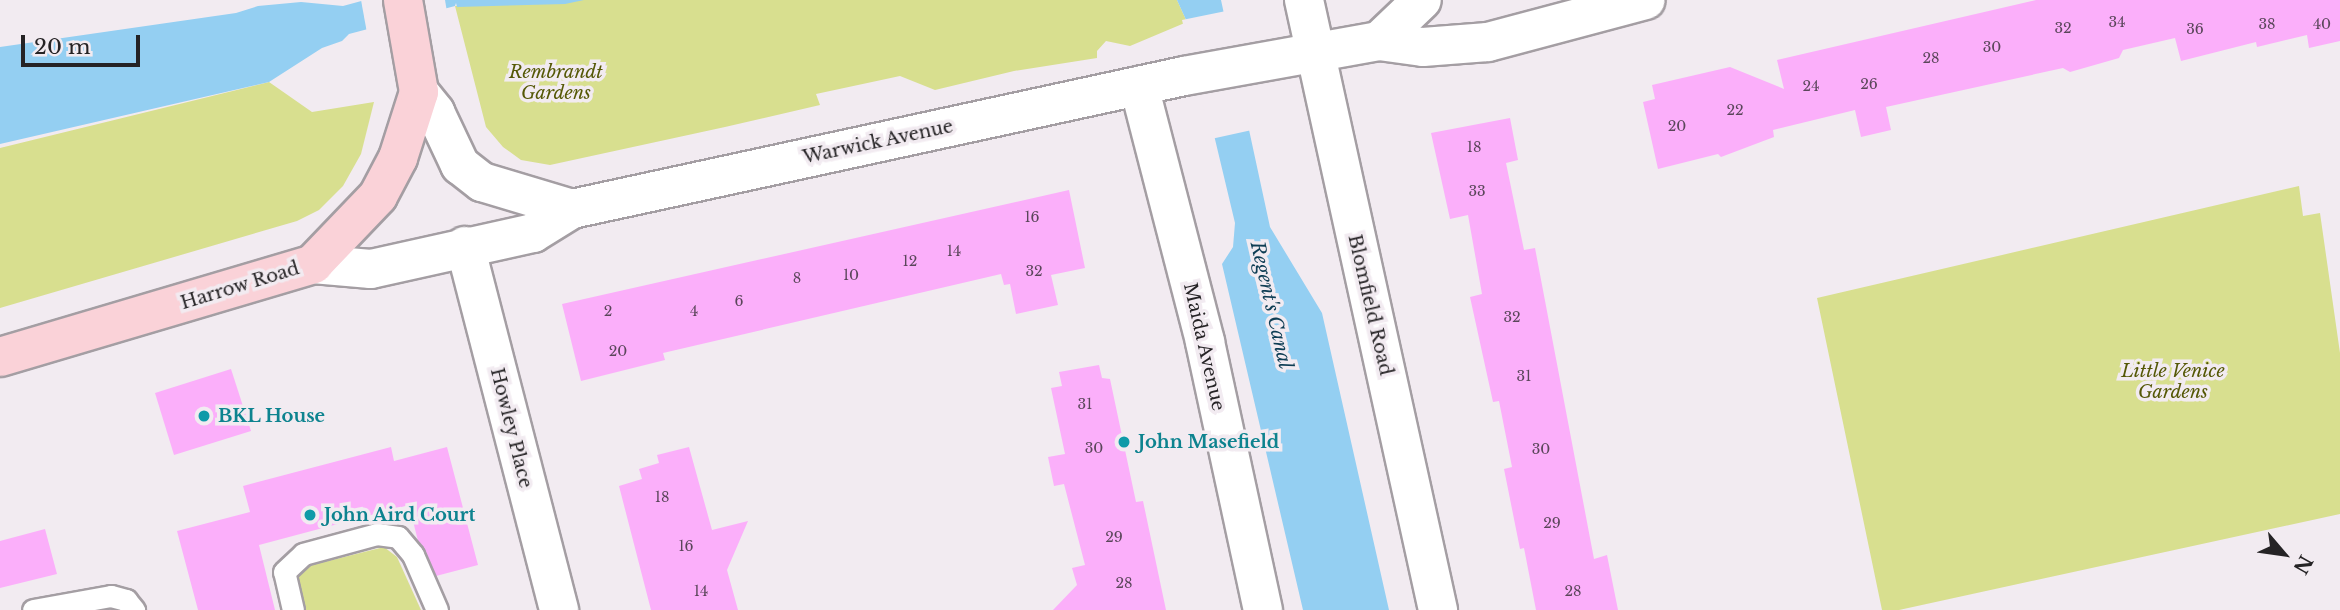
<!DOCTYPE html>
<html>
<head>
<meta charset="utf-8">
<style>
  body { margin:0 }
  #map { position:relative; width:2340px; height:610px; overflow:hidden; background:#f2ebf1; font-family:"Libre Baskerville",serif }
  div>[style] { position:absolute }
  .green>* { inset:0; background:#d8df8f }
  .water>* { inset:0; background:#94cff2 }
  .pier>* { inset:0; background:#f2ebf1 }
  .building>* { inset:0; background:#fbaffa }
  .roads { filter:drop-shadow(2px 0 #a49ea3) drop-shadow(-2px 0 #a49ea3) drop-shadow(0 2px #a49ea3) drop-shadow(0 -2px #a49ea3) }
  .service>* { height:21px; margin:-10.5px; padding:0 10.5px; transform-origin:10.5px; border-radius:10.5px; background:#fff }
  .minor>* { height:38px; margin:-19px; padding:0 19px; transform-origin:19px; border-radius:19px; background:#fff }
  .tertiary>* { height:38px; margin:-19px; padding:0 19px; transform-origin:19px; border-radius:19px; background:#fff }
  .primary>* { height:38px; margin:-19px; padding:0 19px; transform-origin:19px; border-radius:19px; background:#fad2d8 }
  .dots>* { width:19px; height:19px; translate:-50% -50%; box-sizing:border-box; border:4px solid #f2ebf1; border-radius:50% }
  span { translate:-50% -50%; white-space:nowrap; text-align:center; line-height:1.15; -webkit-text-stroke:7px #f2ebf1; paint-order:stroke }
  .number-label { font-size:14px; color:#5a465a }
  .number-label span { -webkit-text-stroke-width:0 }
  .park-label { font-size:18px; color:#555806; font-style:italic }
  .street-label { font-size:18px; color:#252325 }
  .culture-label { font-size:18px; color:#0d838f; font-weight:700 }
  .left { translate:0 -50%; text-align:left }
  .water-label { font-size:19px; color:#0e3d54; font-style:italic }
  .north { position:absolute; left:2249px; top:519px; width:70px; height:70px; -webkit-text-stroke:5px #f2ebf1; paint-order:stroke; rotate:119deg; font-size:19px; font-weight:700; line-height:28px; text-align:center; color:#252325 }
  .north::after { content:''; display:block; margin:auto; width:24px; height:32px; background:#252325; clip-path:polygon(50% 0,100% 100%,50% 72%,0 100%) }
  .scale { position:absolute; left:21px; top:35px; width:119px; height:32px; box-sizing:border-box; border:4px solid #252325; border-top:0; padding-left:9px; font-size:21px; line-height:24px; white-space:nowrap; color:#252325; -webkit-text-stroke:5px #f2ebf1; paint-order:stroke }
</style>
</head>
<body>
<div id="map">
  <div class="green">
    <i style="clip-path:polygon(580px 0,1177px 0,1187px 22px,1130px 46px,1106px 41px,1097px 51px,1097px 58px,1014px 71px,935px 90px,900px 76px,816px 94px,820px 105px,725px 127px,550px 165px,521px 160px,503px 147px,486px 127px,455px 6px)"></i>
    <i style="clip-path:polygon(269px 82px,312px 112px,374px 102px,361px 154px,343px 186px,319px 210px,297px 221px,0 308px,0 148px)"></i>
    <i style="clip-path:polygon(2299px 186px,2303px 216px,2320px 213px,2340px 353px,2340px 514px,1899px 610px,1882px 610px,1817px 298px)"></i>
    <i style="clip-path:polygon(384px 547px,397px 557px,421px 610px,303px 610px,295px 577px,304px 567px)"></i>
  </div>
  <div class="water">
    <i style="clip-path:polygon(365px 0,584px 0,565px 4px,457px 7px,456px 3px,455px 6px,349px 34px,342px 41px,322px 48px,269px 82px,0 144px,0 47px,236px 13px,258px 6px,301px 2px,343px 6px)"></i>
    <i style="clip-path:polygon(1177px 0,1221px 0,1270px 227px,1322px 313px,1389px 610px,1303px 610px,1222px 264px,1233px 247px,1235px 223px,1187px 22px)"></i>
  </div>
  <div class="pier">
    <i style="clip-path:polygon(361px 0,445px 0,447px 12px,367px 33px)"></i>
    <i style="clip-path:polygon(1226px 11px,1252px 130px,1211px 139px,1182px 20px)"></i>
  </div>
  <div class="building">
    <i style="clip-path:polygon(2036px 0,2340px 0,2340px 41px,2309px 48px,2307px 35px,2257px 47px,2256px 42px,2181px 61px,2175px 38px,2123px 50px,2119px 58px,2070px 72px,2063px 68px,1886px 107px,1891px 130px,1861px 137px,1855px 110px,1773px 130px,1774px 137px,1721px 157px,1718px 154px,1658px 169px,1643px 102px,1655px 99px,1652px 85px,1730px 67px,1784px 89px,1777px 60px)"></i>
    <i style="clip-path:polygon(1510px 118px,1518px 160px,1506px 163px,1524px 250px,1535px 248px,1594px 559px,1607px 555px,1618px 610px,1536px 610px,1524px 548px,1520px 549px,1504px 469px,1512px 467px,1499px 401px,1493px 402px,1470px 297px,1482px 294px,1468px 215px,1450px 219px,1431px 133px)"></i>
    <i style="clip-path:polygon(1069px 190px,1085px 268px,1051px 275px,1058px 305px,1016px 314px,1010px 284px,1004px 285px,1001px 274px,663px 353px,665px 360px,581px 381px,562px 304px)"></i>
    <i style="clip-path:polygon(1099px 365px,1102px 378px,1110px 379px,1136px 502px,1143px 501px,1166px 610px,1053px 610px,1077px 585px,1072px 568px,1085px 565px,1064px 484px,1054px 486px,1048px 457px,1065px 454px,1051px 388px,1062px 386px,1059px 372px)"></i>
    <i style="clip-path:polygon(231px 369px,251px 431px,174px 455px,155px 393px)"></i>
    <i style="clip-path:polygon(391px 447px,394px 461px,447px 447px,478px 565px,436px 576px,418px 541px,409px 505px,259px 545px,275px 610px,198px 610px,177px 531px,250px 512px,243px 486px)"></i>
    <i style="clip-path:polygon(689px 447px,712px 530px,748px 521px,727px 570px,738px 610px,651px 610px,619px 486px,642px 479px,639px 469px,659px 463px,657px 455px)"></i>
    <i style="clip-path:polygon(45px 529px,57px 574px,0 588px,0 541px)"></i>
  </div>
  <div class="roads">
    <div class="service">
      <i style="left:33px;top:610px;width:79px;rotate:-10.2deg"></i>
      <i style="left:111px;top:596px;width:16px;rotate:15deg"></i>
      <i style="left:126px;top:600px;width:13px;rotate:51deg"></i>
      <i style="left:293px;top:610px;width:39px;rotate:-103deg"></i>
      <i style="left:284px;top:572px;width:26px;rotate:-43deg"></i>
      <i style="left:303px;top:554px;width:77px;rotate:-15.1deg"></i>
      <i style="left:377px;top:534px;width:21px;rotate:8deg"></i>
      <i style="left:398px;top:537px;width:23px;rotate:50deg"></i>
      <i style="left:413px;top:555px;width:60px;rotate:66.4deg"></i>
    </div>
    <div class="minor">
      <i style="left:1304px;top:0;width:625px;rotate:77.61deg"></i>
      <i style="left:1139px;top:86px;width:264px;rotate:75.5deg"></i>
      <i style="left:1205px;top:342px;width:274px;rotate:77.8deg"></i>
      <i style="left:465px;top:246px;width:376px;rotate:75.5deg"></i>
    </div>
    <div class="tertiary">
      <i style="left:1379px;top:41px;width:59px;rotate:-43.6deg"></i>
      <i style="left:419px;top:92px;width:26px;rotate:51deg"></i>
      <i style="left:435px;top:112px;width:59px;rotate:64.7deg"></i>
      <i style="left:460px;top:165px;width:28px;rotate:38deg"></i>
      <i style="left:482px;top:182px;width:94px;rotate:16.7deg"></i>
      <i style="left:313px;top:264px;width:58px;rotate:4.9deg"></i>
      <i style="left:371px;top:269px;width:166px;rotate:-12.5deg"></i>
      <i style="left:533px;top:233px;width:46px;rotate:-31.6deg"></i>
      <i style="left:572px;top:209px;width:626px;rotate:-12.26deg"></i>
      <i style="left:1184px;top:76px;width:198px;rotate:-10.2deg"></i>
      <i style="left:1379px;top:41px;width:44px;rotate:7.8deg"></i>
      <i style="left:1423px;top:47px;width:65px;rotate:-4.4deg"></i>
      <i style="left:1488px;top:42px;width:163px;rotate:-14.9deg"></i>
    </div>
    <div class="primary">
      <i style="left:0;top:357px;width:327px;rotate:-16.5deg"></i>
      <i style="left:313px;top:264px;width:94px;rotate:-46.3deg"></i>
      <i style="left:378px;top:196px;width:43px;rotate:-62.2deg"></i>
      <i style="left:398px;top:158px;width:69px;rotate:-72.3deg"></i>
      <i style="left:419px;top:92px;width:93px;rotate:-99.9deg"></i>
    </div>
  </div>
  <div class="dots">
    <i style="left:204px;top:416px;background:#0f9aa8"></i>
    <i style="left:1124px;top:442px;background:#0f9aa8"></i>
    <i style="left:310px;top:515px;background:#0f9aa8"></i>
  </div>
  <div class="number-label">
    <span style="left:2117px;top:22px">34</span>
    <span style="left:2267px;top:24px">38</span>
    <span style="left:2322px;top:24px">40</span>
    <span style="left:2063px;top:28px">32</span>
    <span style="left:2195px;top:29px">36</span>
    <span style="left:1992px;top:47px">30</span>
    <span style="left:1931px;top:58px">28</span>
    <span style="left:1869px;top:84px">26</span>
    <span style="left:1811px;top:86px">24</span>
    <span style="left:1735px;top:110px">22</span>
    <span style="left:1677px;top:126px">20</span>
    <span style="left:1474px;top:147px">18</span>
    <span style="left:1477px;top:191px">33</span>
    <span style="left:1032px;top:217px">16</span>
    <span style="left:954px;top:251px">14</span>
    <span style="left:910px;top:261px">12</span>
    <span style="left:1034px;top:271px">32</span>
    <span style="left:851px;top:275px">10</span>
    <span style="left:797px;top:278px">8</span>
    <span style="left:739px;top:301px">6</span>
    <span style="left:608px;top:311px">2</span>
    <span style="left:694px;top:311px">4</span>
    <span style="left:1512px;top:317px">32</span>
    <span style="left:618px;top:351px">20</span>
    <span style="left:1524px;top:376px">31</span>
    <span style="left:1085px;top:404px">31</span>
    <span style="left:1094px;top:448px">30</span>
    <span style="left:1541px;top:449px">30</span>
    <span style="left:662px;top:497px">18</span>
    <span style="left:1552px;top:523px">29</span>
    <span style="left:1114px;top:537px">29</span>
    <span style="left:686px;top:546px">16</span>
    <span style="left:1124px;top:583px">28</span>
    <span style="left:701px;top:591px">14</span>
    <span style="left:1573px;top:591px">28</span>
  </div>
  <div class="park-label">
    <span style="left:556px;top:83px">Rembrandt<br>Gardens</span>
    <span style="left:2173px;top:382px">Little Venice<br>Gardens</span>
  </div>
  <div class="street-label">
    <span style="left:878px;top:142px;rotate:-12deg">Warwick Avenue</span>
    <span style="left:240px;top:286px;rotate:-17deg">Harrow Road</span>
    <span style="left:1370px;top:305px;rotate:77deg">Blomfield Road</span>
    <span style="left:1204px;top:347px;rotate:77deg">Maida Avenue</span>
    <span style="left:511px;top:428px;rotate:76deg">Howley Place</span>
  </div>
  <div class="culture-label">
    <span class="left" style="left:218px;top:416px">BKL House</span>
    <span class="left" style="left:1138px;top:442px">John Masefield</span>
    <span class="left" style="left:324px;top:515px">John Aird Court</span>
  </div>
  <div class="water-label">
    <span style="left:1271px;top:305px;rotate:77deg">Regent's Canal</span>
  </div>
  <div class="north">N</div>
  <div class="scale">20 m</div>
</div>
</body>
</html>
